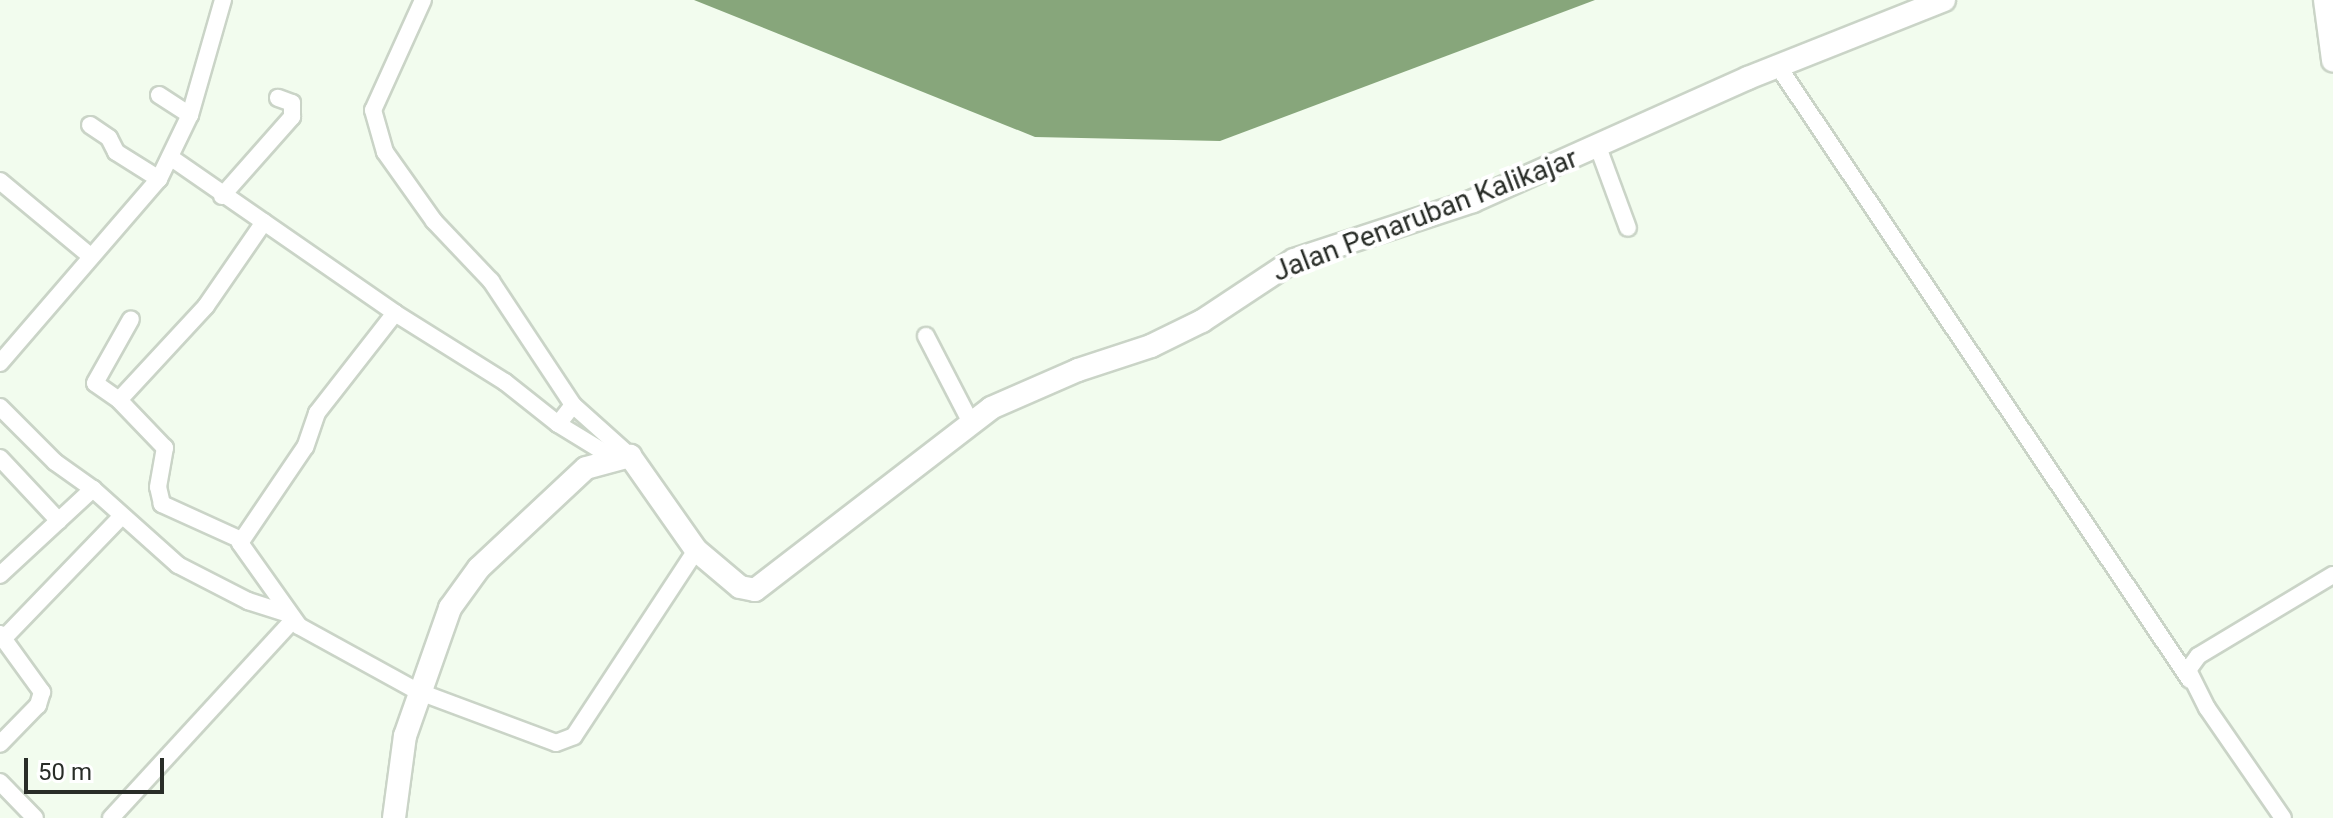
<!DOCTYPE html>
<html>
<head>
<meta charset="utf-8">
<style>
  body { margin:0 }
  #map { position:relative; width:2333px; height:818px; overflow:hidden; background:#f2fcee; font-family:Roboto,sans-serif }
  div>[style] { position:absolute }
  .water>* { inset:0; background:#87a67b }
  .roads { filter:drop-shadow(2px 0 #cad4c7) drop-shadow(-2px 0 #cad4c7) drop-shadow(0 2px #cad4c7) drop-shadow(0 -2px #cad4c7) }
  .street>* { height:16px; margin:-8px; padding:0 8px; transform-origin:8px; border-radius:8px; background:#fff }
  .secondary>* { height:22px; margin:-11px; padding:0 11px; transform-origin:11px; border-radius:11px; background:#fff }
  span { translate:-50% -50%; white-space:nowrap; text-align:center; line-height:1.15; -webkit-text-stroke:8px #fff; paint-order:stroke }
  .street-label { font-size:28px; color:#292d28 }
  .scale { position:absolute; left:24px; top:758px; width:140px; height:36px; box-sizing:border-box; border:4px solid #292d28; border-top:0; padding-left:10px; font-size:24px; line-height:28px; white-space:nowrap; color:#292d28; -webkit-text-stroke:6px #fff; paint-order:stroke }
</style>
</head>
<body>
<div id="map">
  <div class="water">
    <i style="clip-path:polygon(694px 0,1595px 0,1220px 141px,1035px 137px)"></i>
  </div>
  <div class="roads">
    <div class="street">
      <i style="left:423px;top:0;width:121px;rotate:114.4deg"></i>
      <i style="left:373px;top:110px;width:44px;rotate:74.1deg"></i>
      <i style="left:385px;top:152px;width:85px;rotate:54.6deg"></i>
      <i style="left:434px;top:221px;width:83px;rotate:46.5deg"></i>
      <i style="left:491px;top:281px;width:149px;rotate:56.5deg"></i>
      <i style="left:573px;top:405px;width:76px;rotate:41.8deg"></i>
      <i style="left:1778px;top:66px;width:739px;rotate:56.14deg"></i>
      <i style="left:159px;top:95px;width:37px;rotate:33deg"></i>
      <i style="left:90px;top:125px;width:23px;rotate:34deg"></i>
      <i style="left:109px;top:138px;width:16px;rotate:63deg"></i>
      <i style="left:116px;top:152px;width:51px;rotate:32.1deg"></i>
      <i style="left:1598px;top:147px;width:86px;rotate:69.7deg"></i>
      <i style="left:170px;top:157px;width:274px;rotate:34.7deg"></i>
      <i style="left:0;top:181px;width:116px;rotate:39.7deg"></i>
      <i style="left:222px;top:196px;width:106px;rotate:-48.5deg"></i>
      <i style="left:292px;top:117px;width:14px;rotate:-90deg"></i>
      <i style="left:292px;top:103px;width:15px;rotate:-160deg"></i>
      <i style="left:926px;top:336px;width:96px;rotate:62.6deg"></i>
      <i style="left:0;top:363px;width:243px;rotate:-49.2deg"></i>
      <i style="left:159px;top:179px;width:71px;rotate:-64.2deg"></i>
      <i style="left:190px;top:115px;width:120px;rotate:-74deg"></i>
      <i style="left:119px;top:400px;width:29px;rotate:-145deg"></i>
      <i style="left:95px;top:383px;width:73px;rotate:-60.6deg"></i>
      <i style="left:573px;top:405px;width:24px;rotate:128deg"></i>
      <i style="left:558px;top:424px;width:68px;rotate:-141.6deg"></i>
      <i style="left:505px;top:382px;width:130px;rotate:-147.9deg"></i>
      <i style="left:395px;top:313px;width:127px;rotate:128deg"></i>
      <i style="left:317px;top:413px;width:36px;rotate:109deg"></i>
      <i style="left:305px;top:447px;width:116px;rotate:124.1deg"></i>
      <i style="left:240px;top:543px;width:102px;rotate:54.6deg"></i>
      <i style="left:299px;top:626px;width:135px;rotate:28.8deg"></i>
      <i style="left:417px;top:691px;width:148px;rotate:20.5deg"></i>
      <i style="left:556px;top:743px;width:19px;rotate:-21deg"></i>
      <i style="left:574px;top:736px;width:222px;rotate:-56.7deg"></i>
      <i style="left:0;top:407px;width:78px;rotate:45deg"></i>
      <i style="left:55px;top:462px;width:47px;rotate:35.4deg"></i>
      <i style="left:93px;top:489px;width:114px;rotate:41.8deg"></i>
      <i style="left:178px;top:565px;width:79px;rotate:27.2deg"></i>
      <i style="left:248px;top:601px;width:43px;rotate:17.6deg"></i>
      <i style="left:558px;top:424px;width:63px;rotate:31.4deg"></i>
      <i style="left:0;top:458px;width:86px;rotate:46.9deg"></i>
      <i style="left:239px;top:539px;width:85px;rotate:-155.6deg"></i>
      <i style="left:162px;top:504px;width:17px;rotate:-103deg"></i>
      <i style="left:158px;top:487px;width:40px;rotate:-80deg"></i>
      <i style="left:165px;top:448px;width:66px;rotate:-133.8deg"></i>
      <i style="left:119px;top:400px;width:128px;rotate:-47.2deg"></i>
      <i style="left:206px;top:306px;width:102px;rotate:-55.4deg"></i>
      <i style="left:0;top:575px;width:127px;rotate:-42.8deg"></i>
      <i style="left:0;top:634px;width:72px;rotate:54.1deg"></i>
      <i style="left:42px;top:692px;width:14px;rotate:107deg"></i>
      <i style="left:38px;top:705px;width:54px;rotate:134.3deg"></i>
      <i style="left:6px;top:636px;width:165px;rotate:-46deg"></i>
      <i style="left:0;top:782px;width:50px;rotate:45.8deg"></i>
      <i style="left:111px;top:818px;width:269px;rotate:-47.4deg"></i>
      <i style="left:2283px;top:818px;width:134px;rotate:-124.6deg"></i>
      <i style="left:2207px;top:708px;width:42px;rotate:-116.6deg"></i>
      <i style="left:2188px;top:670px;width:17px;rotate:-54deg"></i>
      <i style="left:2198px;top:656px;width:157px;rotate:-31deg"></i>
    </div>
    <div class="secondary">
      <i style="left:2325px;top:0;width:61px;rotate:82.4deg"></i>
      <i style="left:394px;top:818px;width:83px;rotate:-82.4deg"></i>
      <i style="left:405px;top:736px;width:136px;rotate:-70.6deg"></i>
      <i style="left:450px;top:608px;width:49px;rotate:-54.1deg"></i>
      <i style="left:479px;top:568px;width:146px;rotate:-43.1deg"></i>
      <i style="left:586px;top:468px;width:46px;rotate:-15.3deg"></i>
      <i style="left:630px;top:456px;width:115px;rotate:54.9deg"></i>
      <i style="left:696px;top:550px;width:57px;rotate:40.1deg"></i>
      <i style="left:740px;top:587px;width:15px;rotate:11deg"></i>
      <i style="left:755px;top:590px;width:298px;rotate:-37.6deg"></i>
      <i style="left:991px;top:408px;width:95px;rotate:-23.6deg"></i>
      <i style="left:1078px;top:370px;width:77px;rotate:-18.2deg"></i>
      <i style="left:1151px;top:346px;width:57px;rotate:-26.1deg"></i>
      <i style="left:1202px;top:321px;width:110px;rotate:-33.5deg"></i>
      <i style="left:1294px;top:260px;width:188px;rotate:-18.2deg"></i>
      <i style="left:1473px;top:201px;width:301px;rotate:-24.1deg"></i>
      <i style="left:1748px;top:78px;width:211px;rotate:-21.7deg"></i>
    </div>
  </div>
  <div class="street-label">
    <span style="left:1425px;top:215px;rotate:-21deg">Jalan Penaruban Kalikajar</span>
  </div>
  <div class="scale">50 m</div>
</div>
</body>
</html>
